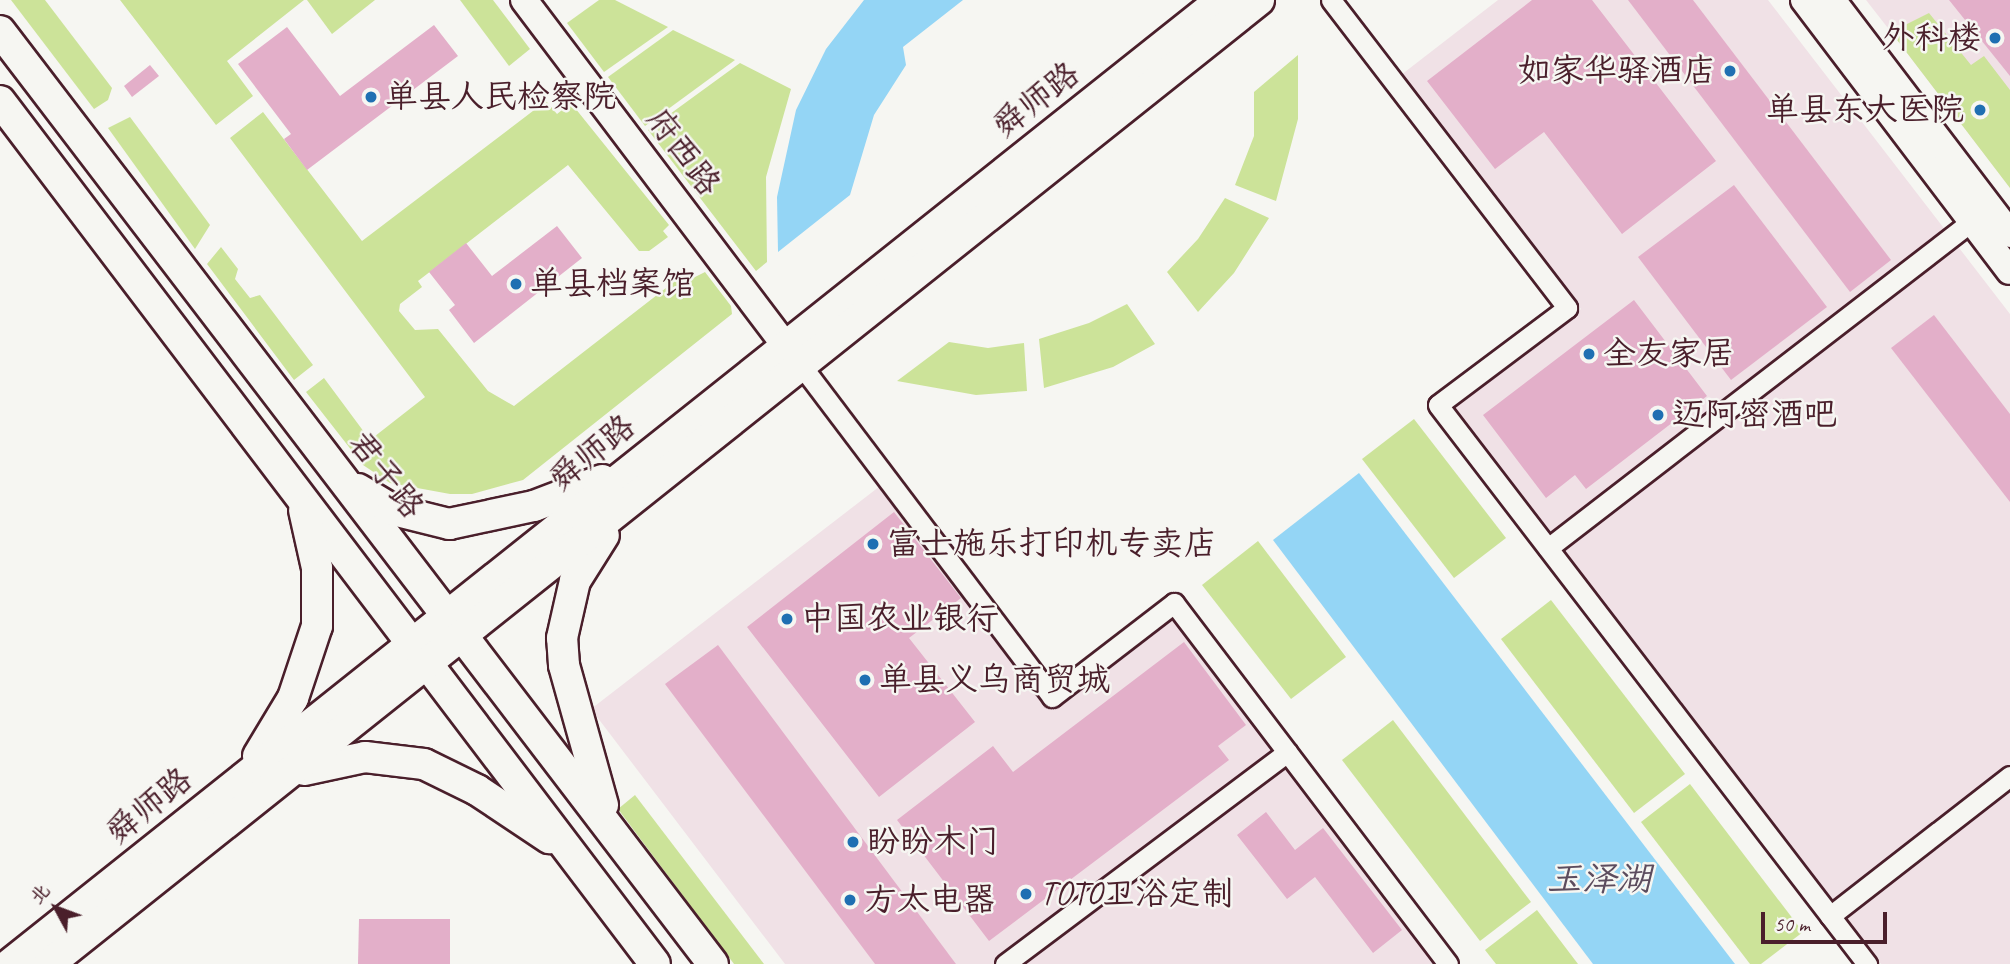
<!DOCTYPE html>
<html>
<head>
<meta charset="utf-8">
<style>
  body { margin:0 }
  #map { position:relative; width:2010px; height:964px; overflow:hidden; background:#f6f6f2; font-family:Caveat,"LXGW WenKai TC",sans-serif }
  div>[style] { position:absolute }
  .built>* { inset:0; background:#f0e1e6 }
  .green>* { inset:0; background:#cce399 }
  .water>* { inset:0; background:#94d5f5 }
  .building>* { inset:0; background:#e3afc9 }
  .roads { filter:drop-shadow(2px 0 #4a1f2b) drop-shadow(-2px 0 #4a1f2b) drop-shadow(0 2px #4a1f2b) drop-shadow(0 -2px #4a1f2b) }
  .street>* { height:19px; margin:-9.5px; padding:0 9.5px; transform-origin:9.5px; border-radius:9.5px; background:#f6f6f2 }
  .secondary>* { height:26px; margin:-13px; padding:0 13px; transform-origin:13px; border-radius:13px; background:#f6f6f2 }
  .primary>* { height:30px; margin:-15px; padding:0 15px; transform-origin:15px; border-radius:15px; background:#f6f6f2 }
  .dots>* { width:19px; height:19px; translate:-50% -50%; box-sizing:border-box; border:4px solid #f6f6f2; border-radius:50% }
  span { translate:-50% -50%; white-space:nowrap; text-align:center; line-height:1.15; -webkit-text-stroke:5px #f6f6f2; paint-order:stroke }
  .poi-label { font-size:33px; color:#4a1f2b }
  .right { translate:-100% -50%; text-align:right }
  .left { translate:0 -50%; text-align:left }
  .street-label { font-size:33px; color:#4a1f2b }
  .water-label { font-size:35px; color:#5c4c5e; font-style:italic }
  .north { position:absolute; left:21px; top:873px; width:70px; height:70px; -webkit-text-stroke:5px #f6f6f2; paint-order:stroke; rotate:311deg; font-size:19px; font-weight:700; line-height:28px; text-align:center; color:#4a1f2b }
  .north::after { content:''; display:block; margin:auto; width:24px; height:32px; background:#4a1f2b; clip-path:polygon(50% 0,100% 100%,50% 72%,0 100%) }
  .scale { position:absolute; left:1761px; top:912px; width:126px; height:32px; box-sizing:border-box; border:4px solid #4a1f2b; border-top:0; padding-left:9px; font-size:21px; line-height:24px; white-space:nowrap; color:#4a1f2b; -webkit-text-stroke:5px #f6f6f2; paint-order:stroke }
</style>
</head>
<body>
<div id="map">
  <div class="built">
    <i style="clip-path:polygon(1498px 0,1768px 0,2010px 314px,2010px 964px,1881px 964px,1452px 407px,1581px 309px,1401px 75px)"></i>
    <i style="clip-path:polygon(1866px 0,2010px 0,2010px 188px,1891px 32px)"></i>
    <i style="clip-path:polygon(884px 483px,1051px 705px,1171px 613px,1439px 964px,785px 964px,591px 709px)"></i>
  </div>
  <div class="green">
    <i style="clip-path:polygon(11px 0,45px 0,112px 88px,108px 100px,94px 109px)"></i>
    <i style="clip-path:polygon(120px 0,304px 0,227px 61px,253px 96px,216px 125px)"></i>
    <i style="clip-path:polygon(307px 0,375px 0,332px 34px)"></i>
    <i style="clip-path:polygon(460px 0,493px 0,530px 49px,509px 66px)"></i>
    <i style="clip-path:polygon(599px 0,615px 0,668px 27px,604px 72px,567px 23px)"></i>
    <i style="clip-path:polygon(1929px 13px,1971px 65px,1984px 56px,2010px 90px,2010px 188px,1891px 32px)"></i>
    <i style="clip-path:polygon(673px 30px,735px 60px,645px 126px,608px 77px)"></i>
    <i style="clip-path:polygon(1298px 55px,1298px 119px,1276px 201px,1235px 185px,1254px 136px,1254px 92px)"></i>
    <i style="clip-path:polygon(740px 63px,791px 89px,766px 177px,767px 262px,756px 271px,648px 130px)"></i>
    <i style="clip-path:polygon(546px 101px,557px 114px,571px 103px,669px 225px,663px 231px,668px 237px,649px 251px,639px 251px,568px 165px,418px 281px,422px 287px,400px 304px,399px 311px,415px 330px,438px 329px,488px 391px,514px 406px,684px 274px,691px 279px,705px 272px,731px 306px,732px 314px,523px 480px,472px 494px,450px 494px,390px 483px,363px 465px,306px 392px,324px 378px,370px 440px,425px 397px,230px 138px,263px 112px,362px 241px)"></i>
    <i style="clip-path:polygon(130px 117px,210px 225px,195px 249px,108px 128px)"></i>
    <i style="clip-path:polygon(1225px 198px,1269px 218px,1234px 273px,1198px 312px,1167px 272px,1198px 239px)"></i>
    <i style="clip-path:polygon(221px 247px,238px 269px,235px 279px,250px 298px,260px 295px,313px 365px,294px 380px,207px 264px)"></i>
    <i style="clip-path:polygon(1127px 304px,1155px 344px,1113px 367px,1044px 388px,1039px 339px,1089px 323px)"></i>
    <i style="clip-path:polygon(949px 342px,988px 348px,1024px 343px,1027px 391px,976px 395px,897px 381px)"></i>
    <i style="clip-path:polygon(1414px 419px,1506px 538px,1454px 578px,1362px 459px)"></i>
    <i style="clip-path:polygon(1258px 541px,1346px 657px,1291px 699px,1202px 585px)"></i>
    <i style="clip-path:polygon(1551px 600px,1685px 774px,1634px 813px,1501px 639px)"></i>
    <i style="clip-path:polygon(1393px 720px,1531px 902px,1480px 941px,1342px 760px)"></i>
    <i style="clip-path:polygon(1690px 784px,1803px 932px,1761px 964px,1750px 964px,1641px 822px)"></i>
    <i style="clip-path:polygon(635px 795px,764px 964px,734px 964px,618px 809px)"></i>
    <i style="clip-path:polygon(1537px 910px,1578px 964px,1496px 964px,1485px 950px)"></i>
  </div>
  <div class="water">
    <i style="clip-path:polygon(864px 0,963px 0,903px 47px,906px 65px,874px 115px,850px 195px,778px 252px,777px 197px,796px 110px,826px 49px)"></i>
    <i style="clip-path:polygon(1359px 473px,1735px 964px,1593px 964px,1273px 540px)"></i>
  </div>
  <div class="building">
    <i style="clip-path:polygon(1532px 0,1592px 0,1716px 161px,1622px 234px,1544px 132px,1495px 169px,1427px 81px)"></i>
    <i style="clip-path:polygon(1628px 0,1693px 0,1891px 260px,1850px 292px)"></i>
    <i style="clip-path:polygon(1949px 0,2010px 0,2010px 76px)"></i>
    <i style="clip-path:polygon(434px 25px,458px 56px,307px 170px,284px 139px,291px 134px,238px 64px,287px 27px,340px 96px)"></i>
    <i style="clip-path:polygon(150px 65px,159px 76px,132px 97px,124px 86px)"></i>
    <i style="clip-path:polygon(1734px 185px,1827px 307px,1731px 380px,1638px 257px)"></i>
    <i style="clip-path:polygon(557px 226px,582px 258px,474px 343px,449px 310px,455px 305px,429px 272px,466px 243px,492px 276px)"></i>
    <i style="clip-path:polygon(1634px 300px,1707px 396px,1586px 489px,1575px 475px,1546px 498px,1483px 415px)"></i>
    <i style="clip-path:polygon(1934px 315px,2010px 414px,2010px 502px,1891px 348px)"></i>
    <i style="clip-path:polygon(894px 512px,961px 598px,909px 638px,975px 722px,879px 797px,747px 627px)"></i>
    <i style="clip-path:polygon(1184px 642px,1246px 725px,1218px 746px,1229px 760px,989px 941px,897px 820px,993px 746px,1013px 772px)"></i>
    <i style="clip-path:polygon(718px 645px,956px 964px,875px 964px,665px 684px)"></i>
    <i style="clip-path:polygon(1266px 812px,1295px 850px,1323px 828px,1402px 930px,1373px 953px,1315px 877px,1287px 899px,1237px 835px)"></i>
    <i style="clip-path:polygon(359px 919px,450px 919px,450px 964px,358px 964px)"></i>
  </div>
  <div class="roads">
    <div class="street">
      <i style="left:1331px;top:0;width:388px;rotate:52.5deg"></i>
      <i style="left:1567px;top:308px;width:161px;rotate:143.1deg"></i>
      <i style="left:1438px;top:405px;width:705px;rotate:52.5deg"></i>
      <i style="left:801px;top:365px;width:416px;rotate:52.9deg"></i>
      <i style="left:1052px;top:697px;width:154px;rotate:-37.6deg"></i>
      <i style="left:1174px;top:603px;width:453px;rotate:52.8deg"></i>
      <i style="left:1548px;top:548px;width:535px;rotate:-37.64deg"></i>
      <i style="left:1830px;top:916px;width:228px;rotate:-37.9deg"></i>
      <i style="left:1005px;top:964px;width:353px;rotate:-36.9deg"></i>
    </div>
    <div class="secondary">
      <i style="left:524px;top:0;width:434px;rotate:52.9deg"></i>
      <i style="left:1804px;top:0;width:340px;rotate:52.8deg"></i>
      <i style="left:1832px;top:0;width:294px;rotate:52.7deg"></i>
    </div>
    <div class="primary">
      <i style="left:0;top:31px;width:1174px;rotate:52.61deg"></i>
      <i style="left:0;top:101px;width:1083px;rotate:52.8deg"></i>
      <i style="left:358px;top:489px;width:41px;rotate:31deg"></i>
      <i style="left:393px;top:510px;width:58px;rotate:14deg"></i>
      <i style="left:449px;top:524px;width:87px;rotate:-12deg"></i>
      <i style="left:534px;top:506px;width:73px;rotate:-20.9deg"></i>
      <i style="left:258px;top:756px;width:68px;rotate:-58.9deg"></i>
      <i style="left:293px;top:698px;width:76px;rotate:-71.6deg"></i>
      <i style="left:317px;top:626px;width:58px;rotate:-90deg"></i>
      <i style="left:317px;top:568px;width:59px;rotate:-102.6deg"></i>
      <i style="left:304px;top:770px;width:62px;rotate:-12deg"></i>
      <i style="left:365px;top:757px;width:59px;rotate:6.8deg"></i>
      <i style="left:424px;top:764px;width:59px;rotate:26.1deg"></i>
      <i style="left:477px;top:790px;width:87px;rotate:33.7deg"></i>
      <i style="left:603px;top:805px;width:145px;rotate:-105.6deg"></i>
      <i style="left:564px;top:665px;width:27px;rotate:-94deg"></i>
      <i style="left:562px;top:638px;width:58px;rotate:-77.2deg"></i>
      <i style="left:575px;top:581px;width:54px;rotate:-57.8deg"></i>
      <i style="left:10px;top:964px;width:1548px;rotate:-38.52deg"></i>
      <i style="left:49px;top:964px;width:1547px;rotate:-38.54deg"></i>
    </div>
  </div>
  <div class="dots">
    <i style="left:1995px;top:38px;background:#1f6fb2"></i>
    <i style="left:1730px;top:71px;background:#1f6fb2"></i>
    <i style="left:371px;top:97px;background:#1f6fb2"></i>
    <i style="left:1980px;top:110px;background:#1f6fb2"></i>
    <i style="left:516px;top:284px;background:#1f6fb2"></i>
    <i style="left:1589px;top:354px;background:#1f6fb2"></i>
    <i style="left:1658px;top:415px;background:#1f6fb2"></i>
    <i style="left:873px;top:544px;background:#1f6fb2"></i>
    <i style="left:787px;top:619px;background:#1f6fb2"></i>
    <i style="left:865px;top:680px;background:#1f6fb2"></i>
    <i style="left:853px;top:842px;background:#1f6fb2"></i>
    <i style="left:1026px;top:894px;background:#1f6fb2"></i>
    <i style="left:850px;top:900px;background:#1f6fb2"></i>
  </div>
  <div class="poi-label">
    <span class="right" style="left:1981px;top:38px">外科楼</span>
    <span class="right" style="left:1716px;top:71px">如家华驿酒店</span>
    <span class="left" style="left:385px;top:97px">单县人民检察院</span>
    <span class="right" style="left:1964px;top:110px">单县东大医院</span>
    <span class="left" style="left:530px;top:284px">单县档案馆</span>
    <span class="left" style="left:1603px;top:354px">全友家居</span>
    <span class="left" style="left:1672px;top:415px">迈阿密酒吧</span>
    <span class="left" style="left:887px;top:544px">富士施乐打印机专卖店</span>
    <span class="left" style="left:801px;top:619px">中国农业银行</span>
    <span class="left" style="left:879px;top:680px">单县义乌商贸城</span>
    <span class="left" style="left:867px;top:842px">盼盼木门</span>
    <span class="left" style="left:1040px;top:894px">TOTO卫浴定制</span>
    <span class="left" style="left:864px;top:900px">方太电器</span>
  </div>
  <div class="street-label">
    <span style="left:1036px;top:100px;rotate:-38deg">舜师路</span>
    <span style="left:683px;top:152px;rotate:53deg">府西路</span>
    <span style="left:592px;top:453px;rotate:-39deg">舜师路</span>
    <span style="left:386px;top:475px;rotate:52deg">君子路</span>
    <span style="left:149px;top:806px;rotate:-39deg">舜师路</span>
  </div>
  <div class="water-label">
    <span style="left:1599px;top:879px">玉泽湖</span>
  </div>
  <div class="north">北</div>
  <div class="scale">50 m</div>
</div>
</body>
</html>
